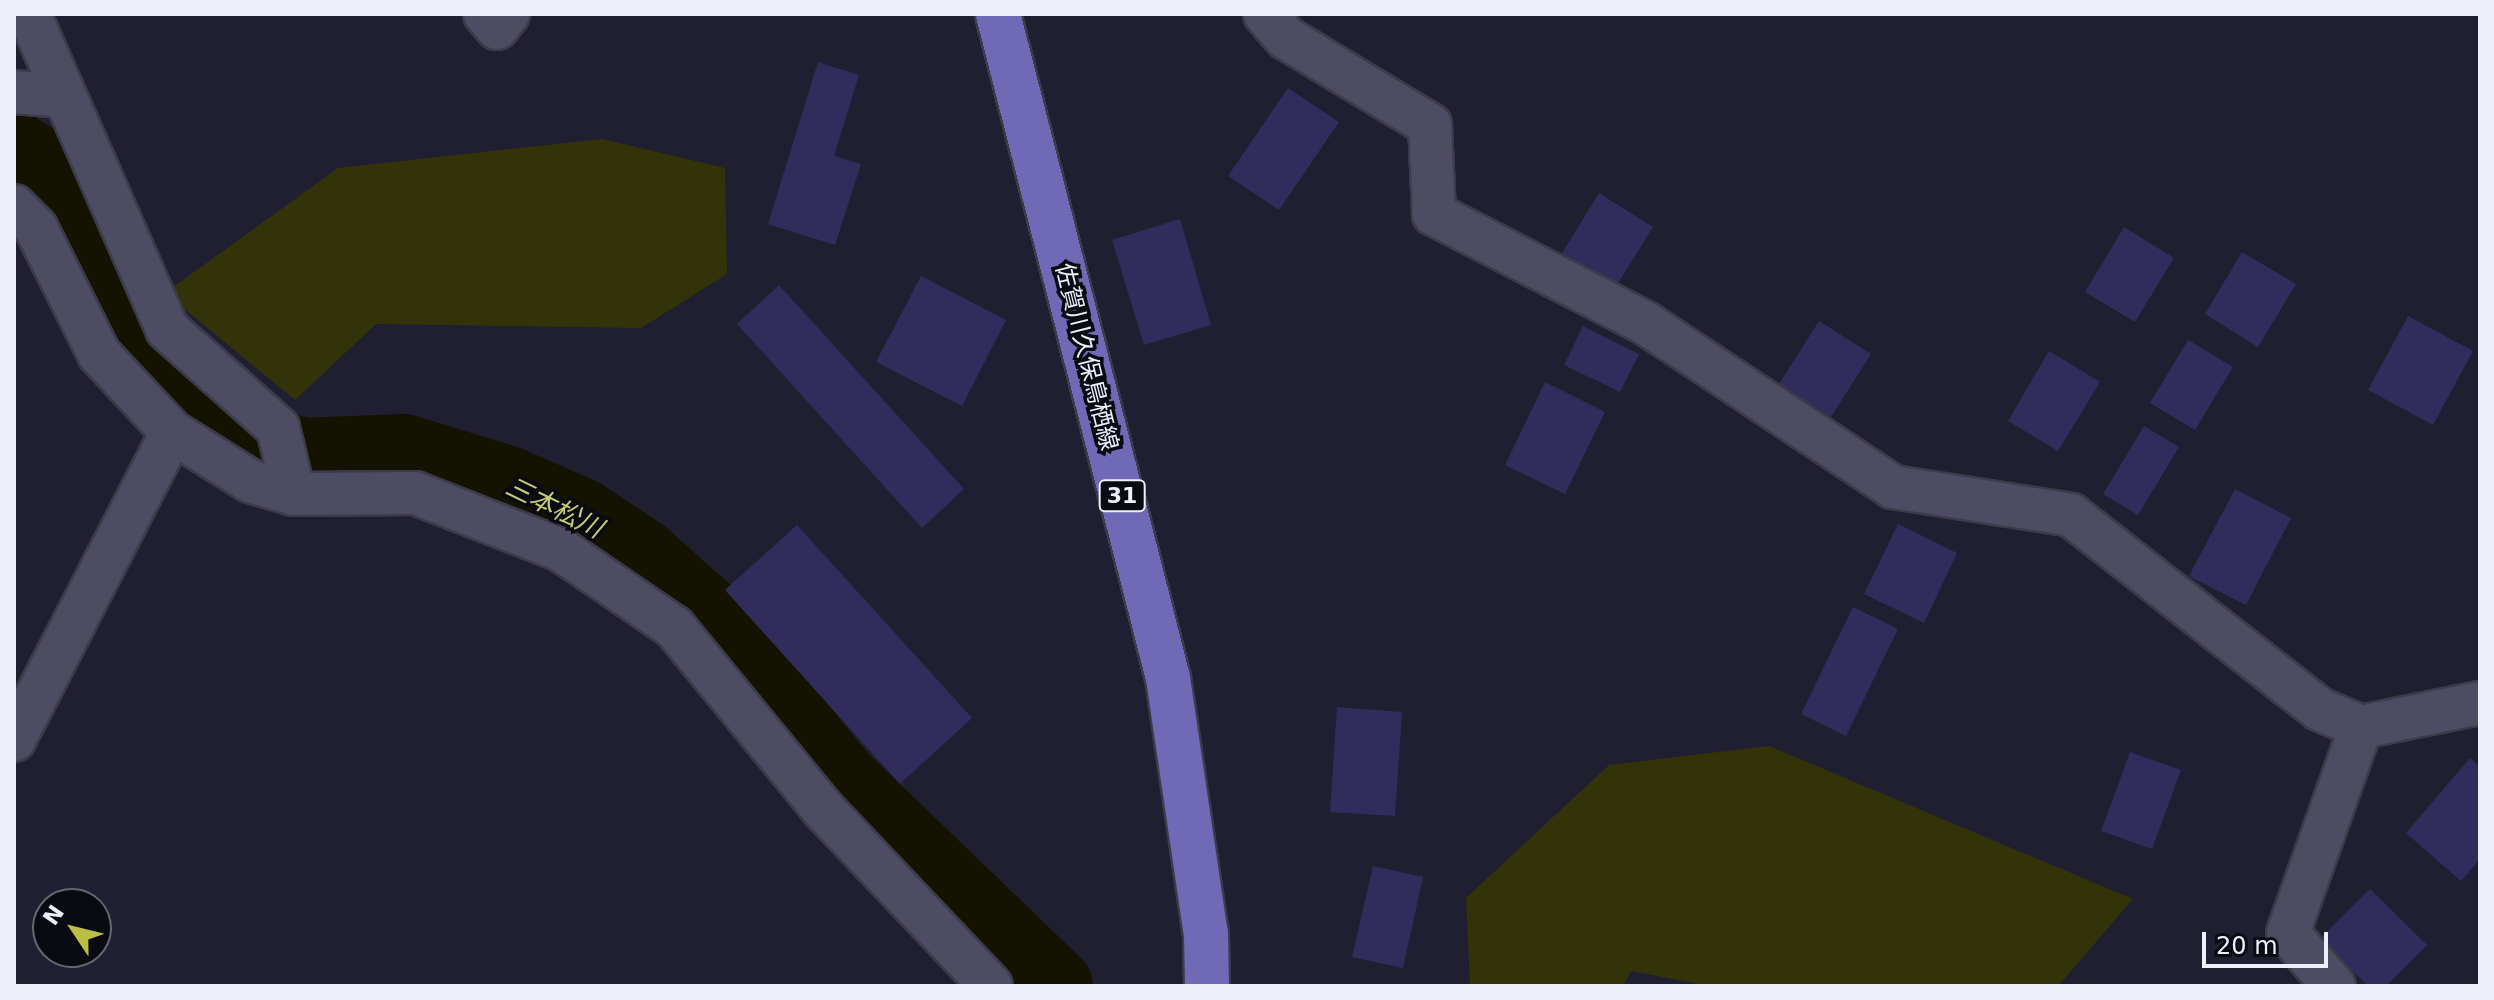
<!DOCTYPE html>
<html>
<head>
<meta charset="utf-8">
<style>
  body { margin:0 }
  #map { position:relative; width:2494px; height:1000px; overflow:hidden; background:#201f31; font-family:"DejaVu Sans","Noto Sans JP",sans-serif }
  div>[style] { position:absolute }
  .green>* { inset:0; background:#323309 }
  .river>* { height:76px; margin:-38px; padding:0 38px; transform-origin:38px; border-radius:38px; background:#131300 }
  .building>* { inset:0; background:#312c5c }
  .roads { filter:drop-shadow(2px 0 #3c3b4b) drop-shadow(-2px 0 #3c3b4b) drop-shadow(0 2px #3c3b4b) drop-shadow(0 -2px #3c3b4b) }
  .minor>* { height:42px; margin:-21px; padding:0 21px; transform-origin:21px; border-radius:21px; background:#4d4c62 }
  .major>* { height:44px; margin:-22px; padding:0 22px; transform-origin:22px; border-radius:22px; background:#7069b5 }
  span { translate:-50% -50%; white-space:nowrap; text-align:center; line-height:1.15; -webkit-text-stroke:7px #0a0a12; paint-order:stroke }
  .shield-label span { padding:2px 6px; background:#0a0a12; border:2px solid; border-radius:6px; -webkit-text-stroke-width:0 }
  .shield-label { font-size:22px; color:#efeffc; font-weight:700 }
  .street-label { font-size:24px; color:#efeffc }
  .water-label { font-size:26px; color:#c7cc74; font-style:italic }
  .frame { position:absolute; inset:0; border:16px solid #efeffc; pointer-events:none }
  .north { position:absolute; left:32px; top:888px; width:80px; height:80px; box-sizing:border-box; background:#0a0a12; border:2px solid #666670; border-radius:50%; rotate:305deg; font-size:22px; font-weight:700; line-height:32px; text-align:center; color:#efeffc }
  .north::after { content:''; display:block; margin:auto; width:28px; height:36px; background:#bbc044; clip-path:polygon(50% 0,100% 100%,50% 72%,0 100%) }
  .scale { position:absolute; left:2202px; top:932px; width:126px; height:36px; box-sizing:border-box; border:4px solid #efeffc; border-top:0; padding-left:10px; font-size:24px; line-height:28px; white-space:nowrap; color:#efeffc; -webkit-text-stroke:6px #0a0a12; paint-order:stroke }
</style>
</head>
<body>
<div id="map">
  <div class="green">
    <i style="clip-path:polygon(602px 139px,725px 168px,727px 274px,641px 328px,376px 324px,295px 400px,165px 293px,338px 168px)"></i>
    <i style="clip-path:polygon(1769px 746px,2133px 899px,2058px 986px,1709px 986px,1631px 971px,1623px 986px,1470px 986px,1466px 898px,1609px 765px)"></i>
  </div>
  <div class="river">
    <i style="left:14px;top:149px;width:25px;rotate:32deg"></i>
    <i style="left:35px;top:162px;width:56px;rotate:50.1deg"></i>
    <i style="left:71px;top:205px;width:151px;rotate:63.3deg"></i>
    <i style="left:139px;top:340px;width:149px;rotate:42deg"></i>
    <i style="left:250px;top:440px;width:55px;rotate:16.8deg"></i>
    <i style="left:303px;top:456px;width:101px;rotate:-2.3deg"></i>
    <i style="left:404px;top:452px;width:109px;rotate:17.1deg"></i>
    <i style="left:508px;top:484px;width:80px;rotate:23.7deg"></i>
    <i style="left:581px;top:516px;width:72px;rotate:33.7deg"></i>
    <i style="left:641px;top:556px;width:83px;rotate:41.6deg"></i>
    <i style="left:703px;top:611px;width:218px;rotate:50.8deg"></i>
    <i style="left:841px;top:780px;width:297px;rotate:43.9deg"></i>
  </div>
  <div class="building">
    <i style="clip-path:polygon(818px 62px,859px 75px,834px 156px,861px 164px,835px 245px,768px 224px)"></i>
    <i style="clip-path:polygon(1288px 88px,1339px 122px,1279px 210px,1228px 176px)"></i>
    <i style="clip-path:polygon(1599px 193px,1653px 227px,1615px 288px,1561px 255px)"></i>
    <i style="clip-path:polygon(1180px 219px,1211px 325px,1144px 345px,1112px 240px)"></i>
    <i style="clip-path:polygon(2124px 227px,2174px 258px,2135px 322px,2085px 292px)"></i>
    <i style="clip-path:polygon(2242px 252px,2296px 284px,2258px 347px,2205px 314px)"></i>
    <i style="clip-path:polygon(921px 276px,1006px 320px,962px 406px,876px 362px)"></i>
    <i style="clip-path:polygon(779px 285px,964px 489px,922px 528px,737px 324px)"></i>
    <i style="clip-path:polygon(2408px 316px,2473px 351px,2433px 425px,2368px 390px)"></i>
    <i style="clip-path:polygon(1819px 321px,1871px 354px,1831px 417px,1779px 384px)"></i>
    <i style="clip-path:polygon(1583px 326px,1639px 354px,1620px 392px,1564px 365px)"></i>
    <i style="clip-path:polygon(2188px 340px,2233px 367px,2195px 430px,2150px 403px)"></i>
    <i style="clip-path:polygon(2049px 351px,2100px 382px,2058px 451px,2008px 421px)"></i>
    <i style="clip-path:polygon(1545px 382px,1605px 412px,1565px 494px,1505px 465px)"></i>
    <i style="clip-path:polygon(2144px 426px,2179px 447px,2138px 515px,2103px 494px)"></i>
    <i style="clip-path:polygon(2235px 489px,2291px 518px,2246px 605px,2189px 576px)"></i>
    <i style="clip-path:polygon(1898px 524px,1957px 553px,1924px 623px,1864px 594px)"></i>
    <i style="clip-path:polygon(797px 525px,972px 718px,900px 784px,725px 590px)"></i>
    <i style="clip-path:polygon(1853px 607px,1898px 629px,1846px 736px,1801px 714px)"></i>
    <i style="clip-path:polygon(1337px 707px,1402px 712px,1395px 816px,1330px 812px)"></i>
    <i style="clip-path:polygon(2130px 752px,2181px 770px,2152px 849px,2101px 831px)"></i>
    <i style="clip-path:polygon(2470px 758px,2480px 767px,2480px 859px,2461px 881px,2406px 833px)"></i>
    <i style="clip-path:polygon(1373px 866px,1423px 877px,1403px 968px,1352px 957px)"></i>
    <i style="clip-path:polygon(2370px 889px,2427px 945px,2386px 986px,2368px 986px,2320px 939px)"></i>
  </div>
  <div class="roads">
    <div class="minor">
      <i style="left:29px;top:14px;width:344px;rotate:66.3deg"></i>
      <i style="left:167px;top:329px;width:149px;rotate:41.7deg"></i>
      <i style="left:278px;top:428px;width:68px;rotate:76.4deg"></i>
      <i style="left:485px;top:14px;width:18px;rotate:49deg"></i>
      <i style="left:497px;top:28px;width:18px;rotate:-52deg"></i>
      <i style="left:1265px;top:14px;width:32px;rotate:49deg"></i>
      <i style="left:1286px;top:38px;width:168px;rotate:31.1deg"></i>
      <i style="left:1430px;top:125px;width:89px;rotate:87.4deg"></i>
      <i style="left:1434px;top:214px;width:240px;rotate:27.3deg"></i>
      <i style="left:1647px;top:324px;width:295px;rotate:33.5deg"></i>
      <i style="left:1893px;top:487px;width:180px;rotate:8.9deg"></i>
      <i style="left:2071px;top:515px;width:315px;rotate:38deg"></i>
      <i style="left:2319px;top:709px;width:46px;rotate:23.2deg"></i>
      <i style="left:2361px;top:727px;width:121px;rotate:-11.4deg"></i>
      <i style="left:14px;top:92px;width:50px;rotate:4.6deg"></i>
      <i style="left:14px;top:206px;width:31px;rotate:45deg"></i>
      <i style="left:36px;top:228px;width:141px;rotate:63.4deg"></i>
      <i style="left:99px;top:354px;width:107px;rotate:46.9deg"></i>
      <i style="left:172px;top:432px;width:92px;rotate:32.1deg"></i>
      <i style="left:250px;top:481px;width:46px;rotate:16.5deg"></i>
      <i style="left:294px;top:494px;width:121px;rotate:-0.5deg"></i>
      <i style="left:415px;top:493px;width:157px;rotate:21.3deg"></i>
      <i style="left:561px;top:550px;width:137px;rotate:34.3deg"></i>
      <i style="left:674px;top:627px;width:234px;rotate:50.7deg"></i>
      <i style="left:822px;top:808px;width:245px;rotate:46.5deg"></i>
      <i style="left:14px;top:740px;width:346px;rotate:-62.8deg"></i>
      <i style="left:2334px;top:986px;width:70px;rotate:-131deg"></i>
      <i style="left:2288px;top:933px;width:219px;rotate:-70.5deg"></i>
    </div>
    <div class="major">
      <i style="left:998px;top:14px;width:685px;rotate:75.64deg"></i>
      <i style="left:1168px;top:678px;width:259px;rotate:81.6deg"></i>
      <i style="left:1206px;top:934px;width:52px;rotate:88.9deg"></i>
    </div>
  </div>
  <div class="shield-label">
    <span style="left:1122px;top:496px">31</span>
  </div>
  <div class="street-label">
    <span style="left:1086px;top:357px;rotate:76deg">佐賀川久保鳥栖線</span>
  </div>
  <div class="water-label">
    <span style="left:554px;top:508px;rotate:26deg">三本松川</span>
  </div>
  <div class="frame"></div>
  <div class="north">N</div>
  <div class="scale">20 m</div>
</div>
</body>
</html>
